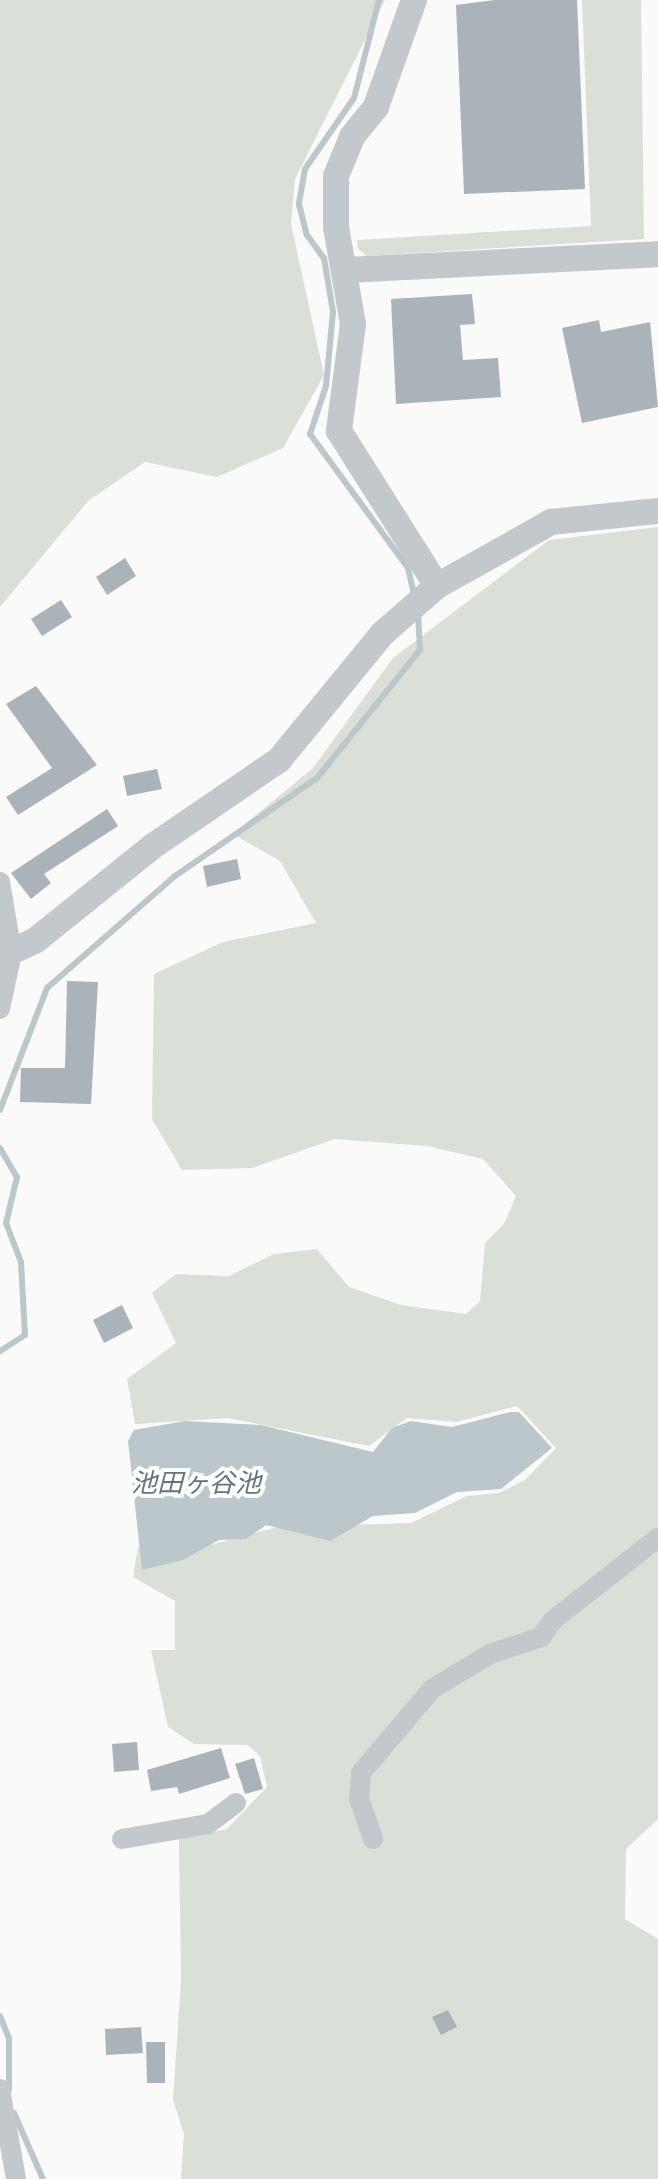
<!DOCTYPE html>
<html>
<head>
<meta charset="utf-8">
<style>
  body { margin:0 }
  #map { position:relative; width:658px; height:2179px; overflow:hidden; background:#fafaf8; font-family:"Public Sans","Noto Sans JP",sans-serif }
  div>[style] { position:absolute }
  .green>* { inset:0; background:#dadfd7 }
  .water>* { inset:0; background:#bbc7cb }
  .stream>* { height:6px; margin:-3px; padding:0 3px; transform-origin:3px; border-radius:3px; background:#bbc7cb }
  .building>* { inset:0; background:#aab3b9 }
  .minor>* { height:20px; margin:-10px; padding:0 10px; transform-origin:10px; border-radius:10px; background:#c3c8cc }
  .tertiary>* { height:26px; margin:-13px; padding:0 13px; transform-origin:13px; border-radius:13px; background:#c3c8cc }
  span { translate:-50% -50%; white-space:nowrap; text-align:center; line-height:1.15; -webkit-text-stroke:8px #fff; paint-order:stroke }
  .water-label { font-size:26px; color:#60757c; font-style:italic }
</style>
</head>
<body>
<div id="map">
  <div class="green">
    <i style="clip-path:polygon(0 0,385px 0,295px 179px,291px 224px,324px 375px,283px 448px,217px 477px,145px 462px,88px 501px,0 607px)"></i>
    <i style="clip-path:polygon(582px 0,641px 0,644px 239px,367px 256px,358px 249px,357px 240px,591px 226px)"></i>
    <i style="clip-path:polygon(658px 527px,658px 1819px,626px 1849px,625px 1919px,658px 1939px,658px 2179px,181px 2179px,184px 2134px,173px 2100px,181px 1981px,179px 1839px,227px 1829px,267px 1787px,260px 1756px,248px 1745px,194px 1744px,168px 1727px,151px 1650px,175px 1650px,175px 1601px,133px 1577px,138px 1547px,187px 1551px,278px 1527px,411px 1523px,467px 1496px,499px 1493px,525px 1480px,556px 1448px,517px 1406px,456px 1422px,407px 1418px,369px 1446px,228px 1418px,135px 1424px,127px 1379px,176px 1343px,152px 1293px,176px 1274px,229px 1276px,274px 1254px,317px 1249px,349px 1287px,401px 1305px,466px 1314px,480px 1301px,485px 1243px,504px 1224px,516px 1196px,483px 1159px,427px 1146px,335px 1139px,252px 1168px,182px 1170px,152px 1119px,154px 974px,223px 942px,316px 923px,280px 861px,233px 834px,313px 768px,393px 658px,549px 540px)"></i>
  </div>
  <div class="water">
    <i style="clip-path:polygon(510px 1412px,519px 1412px,552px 1448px,501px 1489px,457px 1492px,415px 1513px,373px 1516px,330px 1541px,266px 1525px,246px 1539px,219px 1540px,183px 1560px,142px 1570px,128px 1441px,134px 1430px,185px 1421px,261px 1425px,373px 1452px,392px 1428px,411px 1421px,452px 1427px)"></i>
  </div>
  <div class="stream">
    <i style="left:379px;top:0;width:101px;rotate:104.3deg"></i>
    <i style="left:354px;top:98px;width:86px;rotate:124.6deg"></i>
    <i style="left:305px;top:169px;width:36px;rotate:100deg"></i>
    <i style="left:299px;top:204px;width:32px;rotate:76deg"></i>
    <i style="left:307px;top:235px;width:29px;rotate:54deg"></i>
    <i style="left:324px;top:258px;width:55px;rotate:80.5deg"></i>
    <i style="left:333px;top:312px;width:74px;rotate:95.4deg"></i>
    <i style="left:326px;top:386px;width:51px;rotate:108.4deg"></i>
    <i style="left:310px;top:434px;width:166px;rotate:53.8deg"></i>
    <i style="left:408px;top:568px;width:28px;rotate:77deg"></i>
    <i style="left:0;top:1110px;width:131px;rotate:-68.9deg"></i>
    <i style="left:47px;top:988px;width:170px;rotate:-41.2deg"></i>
    <i style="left:175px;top:876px;width:173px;rotate:-34.6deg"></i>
    <i style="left:317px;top:778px;width:164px;rotate:-51.2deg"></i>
    <i style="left:420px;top:650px;width:37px;rotate:-93deg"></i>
    <i style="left:0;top:1148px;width:34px;rotate:60deg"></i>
    <i style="left:17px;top:1177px;width:47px;rotate:103.4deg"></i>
    <i style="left:6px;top:1223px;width:42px;rotate:69deg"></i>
    <i style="left:21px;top:1262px;width:73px;rotate:86.9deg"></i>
    <i style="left:25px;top:1335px;width:30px;rotate:147deg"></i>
    <i style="left:0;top:2016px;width:24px;rotate:68deg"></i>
    <i style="left:9px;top:2038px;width:52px;rotate:90deg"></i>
    <i style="left:14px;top:2113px;width:72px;rotate:66.3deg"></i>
  </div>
  <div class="building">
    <i style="clip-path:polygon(495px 0,577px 0,585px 189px,464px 194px,456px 5px)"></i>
    <i style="clip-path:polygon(472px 294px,475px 324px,460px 325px,463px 360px,498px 358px,501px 397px,396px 404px,391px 299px)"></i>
    <i style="clip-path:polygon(599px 320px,601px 332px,650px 322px,658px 407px,582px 423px,562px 328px)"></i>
    <i style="clip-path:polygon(125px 558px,136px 576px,107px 595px,96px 577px)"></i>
    <i style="clip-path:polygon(61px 600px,72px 617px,42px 636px,31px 619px)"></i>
    <i style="clip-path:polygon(36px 686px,97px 765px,18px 815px,6px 797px,52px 768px,6px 704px)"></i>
    <i style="clip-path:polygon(157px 769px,162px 789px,127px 796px,123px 776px)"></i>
    <i style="clip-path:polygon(107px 809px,118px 826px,44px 874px,51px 883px,31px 899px,11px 873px)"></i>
    <i style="clip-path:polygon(237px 859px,241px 879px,207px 887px,203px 866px)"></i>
    <i style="clip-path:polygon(67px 981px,98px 982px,91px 1104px,20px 1102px,21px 1068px,65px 1068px)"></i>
    <i style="clip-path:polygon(122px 1305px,133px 1328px,104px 1343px,93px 1320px)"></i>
    <i style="clip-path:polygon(137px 1742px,139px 1770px,114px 1772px,112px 1744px)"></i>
    <i style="clip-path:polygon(221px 1748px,230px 1778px,179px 1794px,177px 1787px,151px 1791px,147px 1770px)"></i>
    <i style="clip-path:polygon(254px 1758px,263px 1789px,245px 1794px,235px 1764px)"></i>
    <i style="clip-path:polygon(448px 2010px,457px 2027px,441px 2035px,432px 2017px)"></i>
    <i style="clip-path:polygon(141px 2027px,143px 2053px,106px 2055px,105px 2029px)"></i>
    <i style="clip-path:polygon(146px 2042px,165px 2042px,165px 2083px,147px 2083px)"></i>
  </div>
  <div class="minor">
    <i style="left:0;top:882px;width:72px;rotate:80.4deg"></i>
    <i style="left:12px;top:953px;width:57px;rotate:102.1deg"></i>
    <i style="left:122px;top:1839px;width:87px;rotate:-9.9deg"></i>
    <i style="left:208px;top:1824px;width:35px;rotate:-37deg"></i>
    <i style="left:373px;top:1839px;width:43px;rotate:-108.9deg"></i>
    <i style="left:359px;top:1798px;width:25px;rotate:-85deg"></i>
    <i style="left:361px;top:1773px;width:110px;rotate:-49.8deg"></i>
    <i style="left:432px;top:1689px;width:68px;rotate:-31.1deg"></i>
    <i style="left:490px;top:1654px;width:54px;rotate:-18.4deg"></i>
    <i style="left:541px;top:1637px;width:19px;rotate:-55deg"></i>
    <i style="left:552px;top:1621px;width:135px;rotate:-38.1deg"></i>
    <i style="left:0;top:2089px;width:91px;rotate:79.9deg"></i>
  </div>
  <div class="tertiary">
    <i style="left:414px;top:0;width:114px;rotate:109.6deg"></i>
    <i style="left:376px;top:107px;width:38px;rotate:129deg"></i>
    <i style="left:352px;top:137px;width:42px;rotate:112.3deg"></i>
    <i style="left:336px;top:176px;width:51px;rotate:90deg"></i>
    <i style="left:336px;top:227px;width:98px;rotate:80.1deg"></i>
    <i style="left:353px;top:324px;width:108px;rotate:97.5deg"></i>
    <i style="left:339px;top:431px;width:183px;rotate:57.7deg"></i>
    <i style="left:347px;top:270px;width:311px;rotate:-2.9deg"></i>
    <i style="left:0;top:957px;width:40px;rotate:-25deg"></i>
    <i style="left:36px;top:940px;width:150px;rotate:-38.8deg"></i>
    <i style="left:153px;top:846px;width:153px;rotate:-34.3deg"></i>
    <i style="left:279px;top:760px;width:163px;rotate:-50.7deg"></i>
    <i style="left:382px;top:634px;width:73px;rotate:-41.1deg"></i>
    <i style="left:437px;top:586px;width:131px;rotate:-29.3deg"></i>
    <i style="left:551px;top:522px;width:108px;rotate:-5.9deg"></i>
  </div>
  <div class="water-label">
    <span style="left:196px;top:1483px">池田ヶ谷池</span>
  </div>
</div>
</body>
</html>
